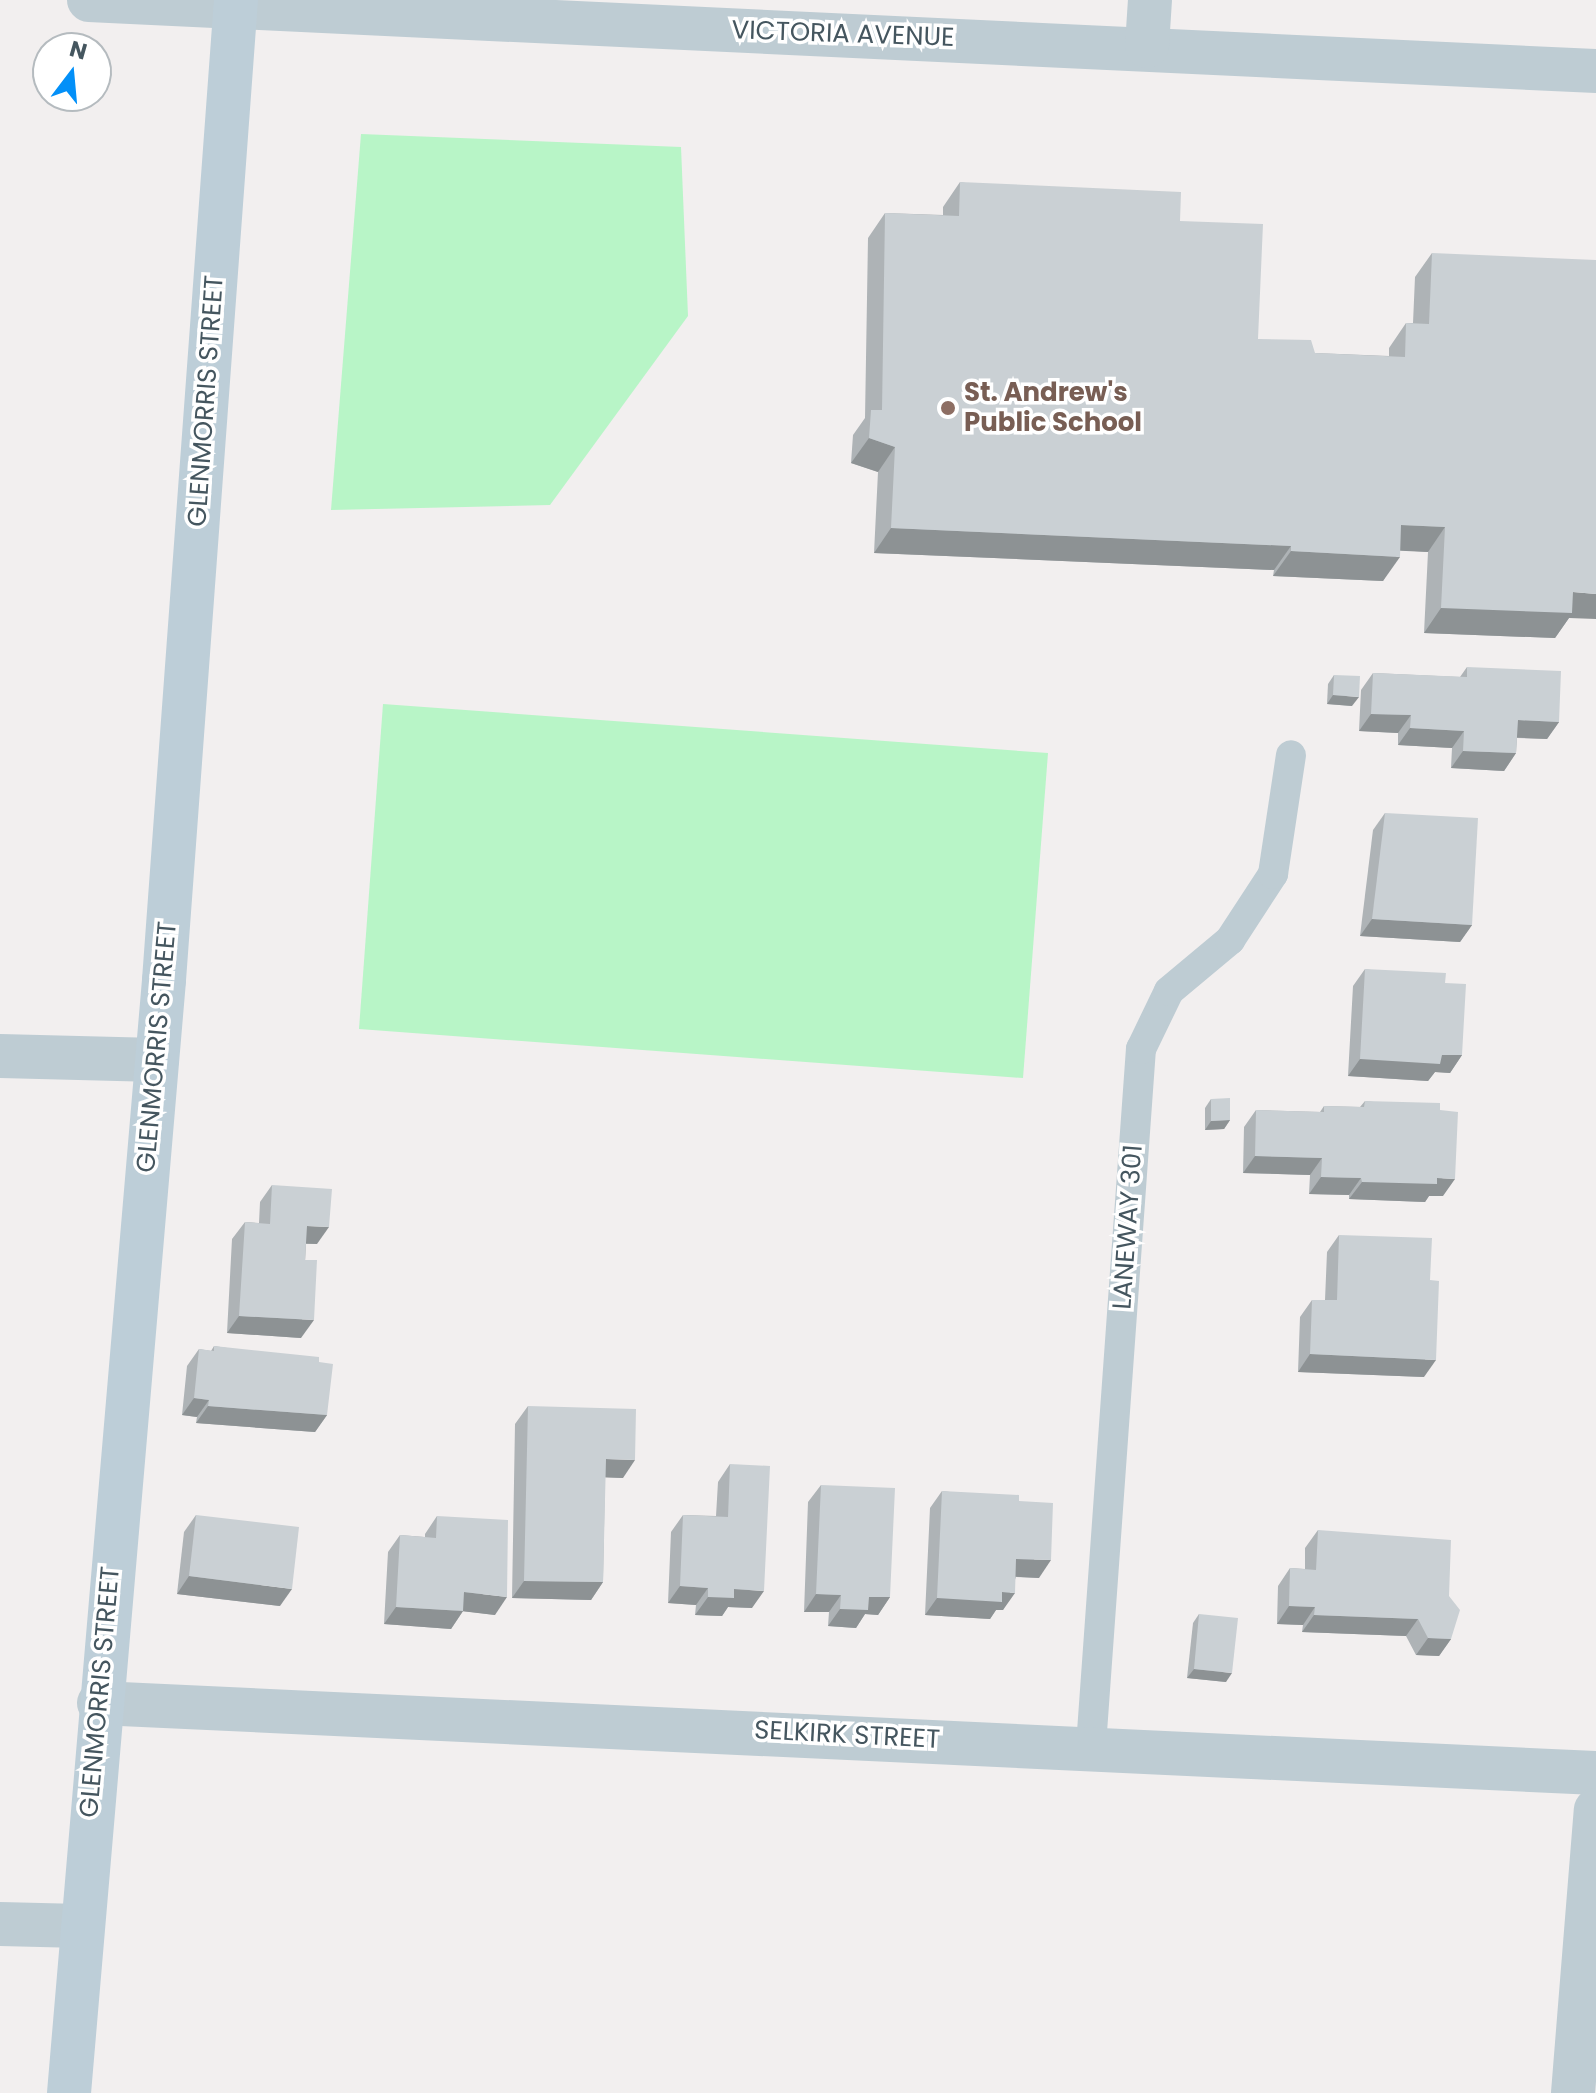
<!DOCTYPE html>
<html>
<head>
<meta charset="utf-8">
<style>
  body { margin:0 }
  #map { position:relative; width:1596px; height:2093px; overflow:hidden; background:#f2efef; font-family:Poppins,sans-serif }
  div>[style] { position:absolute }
  .green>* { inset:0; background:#b8f5c7 }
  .lane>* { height:30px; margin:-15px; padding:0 15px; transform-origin:15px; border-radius:15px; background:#beccd3 }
  .street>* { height:44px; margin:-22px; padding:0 22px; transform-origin:22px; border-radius:22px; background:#beccd3 }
  .secondary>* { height:44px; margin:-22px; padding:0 22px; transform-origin:22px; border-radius:22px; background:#bdced8 }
  .wall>* { inset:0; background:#aeb3b6 }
  .shaded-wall>* { inset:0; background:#8d9294 }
  .building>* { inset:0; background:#cad0d4 }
  .dots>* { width:22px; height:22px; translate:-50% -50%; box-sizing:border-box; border:4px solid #fff; border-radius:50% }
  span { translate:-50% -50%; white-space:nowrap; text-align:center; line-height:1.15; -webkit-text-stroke:7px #fff; paint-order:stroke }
  .street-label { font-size:26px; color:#45565f }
  .education-label { font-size:26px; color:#785e54; font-weight:700 }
  .left { translate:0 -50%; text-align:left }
  .north { position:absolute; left:32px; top:32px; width:80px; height:80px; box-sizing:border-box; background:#fff; border:2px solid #b5bbbf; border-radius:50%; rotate:16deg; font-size:22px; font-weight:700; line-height:32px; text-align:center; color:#45565f }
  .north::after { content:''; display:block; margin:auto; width:28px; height:36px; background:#0390f8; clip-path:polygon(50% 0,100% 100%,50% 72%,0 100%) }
</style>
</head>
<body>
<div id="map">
  <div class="green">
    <i style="clip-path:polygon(361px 134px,681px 147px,688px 316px,550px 505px,331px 510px)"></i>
    <i style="clip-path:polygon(383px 704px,1048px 753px,1023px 1078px,359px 1029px)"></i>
  </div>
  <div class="lane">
    <i style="left:1091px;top:1746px;width:699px;rotate:-85.9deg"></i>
    <i style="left:1141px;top:1049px;width:64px;rotate:-64.2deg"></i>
    <i style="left:1169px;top:991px;width:80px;rotate:-39.9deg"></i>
    <i style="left:1230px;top:940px;width:79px;rotate:-56.9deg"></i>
    <i style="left:1273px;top:874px;width:120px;rotate:-81.4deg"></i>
  </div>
  <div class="street">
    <i style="left:89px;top:0;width:1509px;rotate:2.7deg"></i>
    <i style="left:1147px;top:46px;width:46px;rotate:-86.3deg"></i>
    <i style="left:0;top:1056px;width:157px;rotate:1.5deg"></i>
    <i style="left:99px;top:1703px;width:1499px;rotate:2.68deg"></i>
    <i style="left:0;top:1924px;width:81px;rotate:1.4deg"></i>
    <i style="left:1573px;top:2093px;width:284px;rotate:-85.4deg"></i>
  </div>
  <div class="secondary">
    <i style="left:69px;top:2093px;width:1117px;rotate:-85.12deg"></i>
    <i style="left:164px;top:980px;width:983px;rotate:-85.8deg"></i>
  </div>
  <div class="wall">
    <i style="clip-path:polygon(960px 182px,1180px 221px,1258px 339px,1315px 353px,1389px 356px,1389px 348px,1406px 323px,1413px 323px,1415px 277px,1432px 253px,1569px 618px,1555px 638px,1424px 633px,1428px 552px,1400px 550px,1383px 581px,1273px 576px,1274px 570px,874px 553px,878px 472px,851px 463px,853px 435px,865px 418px,868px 238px,885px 213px,943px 215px,943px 207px)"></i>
    <i style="clip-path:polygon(1467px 667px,1559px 722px,1547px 739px,1517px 738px,1516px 753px,1504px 771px,1451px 768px,1452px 748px,1398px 745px,1398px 733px,1359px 731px,1361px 690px,1373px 673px,1460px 677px)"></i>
    <i style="clip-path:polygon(1334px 675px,1352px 706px,1327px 704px,1328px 684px)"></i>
    <i style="clip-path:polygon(1385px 813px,1472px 925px,1460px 942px,1360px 936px,1373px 830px)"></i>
    <i style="clip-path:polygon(1365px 969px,1445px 983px,1462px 1055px,1450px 1073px,1435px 1072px,1428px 1081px,1348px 1076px,1353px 986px)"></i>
    <i style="clip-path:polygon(1211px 1099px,1230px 1120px,1224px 1129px,1205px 1130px,1205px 1108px)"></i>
    <i style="clip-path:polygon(1365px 1101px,1440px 1110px,1443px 1196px,1429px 1196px,1425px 1202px,1349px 1199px,1349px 1195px,1309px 1194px,1310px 1175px,1243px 1173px,1244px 1127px,1256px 1110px,1320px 1112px,1324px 1106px,1360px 1107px)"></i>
    <i style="clip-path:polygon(272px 1185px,317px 1244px,306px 1244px,301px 1338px,227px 1333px,232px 1239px,245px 1222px,259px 1223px,260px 1202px)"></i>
    <i style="clip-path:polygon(1339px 1235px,1430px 1280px,1424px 1377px,1298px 1372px,1300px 1317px,1312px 1300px,1325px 1300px,1327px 1252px)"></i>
    <i style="clip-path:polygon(214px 1346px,319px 1362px,327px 1415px,315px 1432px,196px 1423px,197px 1417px,182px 1415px,187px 1366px,199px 1349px,211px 1351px)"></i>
    <i style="clip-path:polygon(528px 1406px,623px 1478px,605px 1477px,603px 1582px,591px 1600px,512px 1598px,515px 1424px)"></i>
    <i style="clip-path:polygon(730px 1464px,752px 1608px,728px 1607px,722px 1616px,695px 1615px,696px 1605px,668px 1603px,671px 1532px,683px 1515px,716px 1516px,718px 1482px)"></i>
    <i style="clip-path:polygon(821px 1485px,890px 1597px,878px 1615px,865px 1614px,856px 1628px,828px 1626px,829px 1612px,804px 1612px,808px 1502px)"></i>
    <i style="clip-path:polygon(942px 1491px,1019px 1501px,1039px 1578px,1016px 1577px,1003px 1610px,996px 1610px,990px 1619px,925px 1615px,930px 1508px)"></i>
    <i style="clip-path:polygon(196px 1515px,280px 1606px,177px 1594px,184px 1532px)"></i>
    <i style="clip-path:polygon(437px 1516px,495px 1615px,463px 1611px,451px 1629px,384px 1624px,388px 1552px,400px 1535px,425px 1537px,425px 1534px)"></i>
    <i style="clip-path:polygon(1318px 1530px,1449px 1596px,1451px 1639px,1439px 1656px,1416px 1655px,1406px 1636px,1302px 1632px,1303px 1625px,1277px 1624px,1278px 1586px,1290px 1568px,1305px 1569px,1305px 1548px)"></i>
    <i style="clip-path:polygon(1199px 1614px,1226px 1682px,1187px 1678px,1193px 1623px)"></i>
  </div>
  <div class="shaded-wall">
    <i style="clip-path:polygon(869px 438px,895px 447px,878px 472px,851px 463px)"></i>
    <i style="clip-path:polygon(1401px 525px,1445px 527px,1428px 552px,1384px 550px)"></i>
    <i style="clip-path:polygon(891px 528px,1291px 546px,1274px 570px,874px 553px)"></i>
    <i style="clip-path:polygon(1291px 551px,1400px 557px,1383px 581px,1273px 576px)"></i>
    <i style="clip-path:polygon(1573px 592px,1596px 594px,1596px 619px,1569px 618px,1555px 638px,1424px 633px,1441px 608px)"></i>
    <i style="clip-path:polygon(1333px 695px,1359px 697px,1352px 706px,1327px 704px)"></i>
    <i style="clip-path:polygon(1371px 714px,1411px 715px,1398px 733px,1359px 731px)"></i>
    <i style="clip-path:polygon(1518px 720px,1559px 722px,1547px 739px,1506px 737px)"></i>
    <i style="clip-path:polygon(1410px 728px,1464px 731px,1452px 748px,1398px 745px)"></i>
    <i style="clip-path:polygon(1463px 751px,1516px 753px,1504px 771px,1451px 768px)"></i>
    <i style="clip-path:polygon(1372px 919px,1472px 925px,1460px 942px,1360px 936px)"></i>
    <i style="clip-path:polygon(1442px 1055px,1462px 1055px,1450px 1073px,1435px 1072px,1428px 1081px,1348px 1076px,1360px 1059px)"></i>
    <i style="clip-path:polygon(1230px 1120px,1224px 1129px,1205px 1130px,1211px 1121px)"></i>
    <i style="clip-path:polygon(1255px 1156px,1322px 1158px,1310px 1175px,1243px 1173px)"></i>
    <i style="clip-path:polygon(1321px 1177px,1361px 1178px,1349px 1195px,1309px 1194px)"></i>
    <i style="clip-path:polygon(1437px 1178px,1455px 1179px,1443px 1196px,1429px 1196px,1425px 1202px,1349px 1199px,1362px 1182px)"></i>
    <i style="clip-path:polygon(307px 1226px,329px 1227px,317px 1244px,295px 1243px)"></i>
    <i style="clip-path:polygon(239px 1316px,314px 1320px,301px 1338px,227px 1333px)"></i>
    <i style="clip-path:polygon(1310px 1354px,1436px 1360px,1424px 1377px,1298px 1372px)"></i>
    <i style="clip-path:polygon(194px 1398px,209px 1400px,197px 1417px,182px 1415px)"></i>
    <i style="clip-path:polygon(208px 1406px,327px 1415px,315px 1432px,196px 1423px)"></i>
    <i style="clip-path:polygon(606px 1459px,635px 1460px,623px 1478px,593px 1477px)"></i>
    <i style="clip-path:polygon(1016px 1559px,1051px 1560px,1039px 1578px,1004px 1576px)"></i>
    <i style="clip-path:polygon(189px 1576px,292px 1589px,280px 1606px,177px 1594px)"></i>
    <i style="clip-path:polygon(524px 1581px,603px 1582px,591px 1600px,512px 1598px)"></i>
    <i style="clip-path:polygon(680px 1586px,708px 1588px,696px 1605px,668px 1603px)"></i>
    <i style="clip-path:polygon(734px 1589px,764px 1591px,752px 1608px,728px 1607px,722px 1616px,695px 1615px,708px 1597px)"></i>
    <i style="clip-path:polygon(464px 1592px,507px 1597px,495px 1615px,452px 1610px)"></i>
    <i style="clip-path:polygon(1002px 1592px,1015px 1593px,1003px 1610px,996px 1610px,990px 1619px,925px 1615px,937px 1598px)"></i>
    <i style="clip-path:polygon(816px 1594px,841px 1595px,829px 1612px,804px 1612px)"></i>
    <i style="clip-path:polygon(869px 1597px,890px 1597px,878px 1615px,865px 1614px,856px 1628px,828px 1626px,840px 1609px)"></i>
    <i style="clip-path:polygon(1289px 1606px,1315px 1607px,1303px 1625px,1277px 1624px)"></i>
    <i style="clip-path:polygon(396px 1607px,463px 1611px,451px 1629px,384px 1624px)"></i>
    <i style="clip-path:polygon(1314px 1615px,1418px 1619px,1406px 1636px,1302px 1632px)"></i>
    <i style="clip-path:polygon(1428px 1638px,1451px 1639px,1439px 1656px,1416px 1655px)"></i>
    <i style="clip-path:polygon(1194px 1669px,1232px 1673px,1226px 1682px,1187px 1678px)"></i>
  </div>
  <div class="building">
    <i style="clip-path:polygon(960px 182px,1181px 192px,1180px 221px,1263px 224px,1258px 339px,1311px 340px,1315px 353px,1405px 357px,1406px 323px,1429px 324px,1432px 253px,1596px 260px,1596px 594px,1573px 592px,1572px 613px,1441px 608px,1445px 527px,1401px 525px,1400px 557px,1291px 551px,1291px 546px,891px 528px,895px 447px,869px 438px,871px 410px,882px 410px,885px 213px,959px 216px)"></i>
    <i style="clip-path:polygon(1467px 667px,1561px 671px,1559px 722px,1518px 720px,1516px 753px,1463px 751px,1464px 731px,1410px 728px,1411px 715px,1371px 714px,1373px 673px,1467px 677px)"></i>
    <i style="clip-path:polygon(1334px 675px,1360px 676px,1359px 697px,1333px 695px)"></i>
    <i style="clip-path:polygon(1385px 813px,1478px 818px,1472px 925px,1372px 919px)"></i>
    <i style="clip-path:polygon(1365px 969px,1446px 973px,1445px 983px,1466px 984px,1462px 1055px,1442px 1055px,1440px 1064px,1360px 1059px)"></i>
    <i style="clip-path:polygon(1230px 1098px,1230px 1120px,1211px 1121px,1211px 1099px)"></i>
    <i style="clip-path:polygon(1365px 1101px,1440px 1103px,1440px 1110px,1458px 1112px,1455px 1179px,1437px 1178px,1437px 1184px,1362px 1182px,1361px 1178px,1321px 1177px,1322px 1158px,1255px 1156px,1256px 1110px,1324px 1112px,1324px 1106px,1364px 1107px)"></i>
    <i style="clip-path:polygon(272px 1185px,332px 1189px,329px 1227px,307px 1226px,305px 1260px,317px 1260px,314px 1320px,239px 1316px,245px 1222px,270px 1224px)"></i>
    <i style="clip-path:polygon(1339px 1235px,1432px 1238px,1430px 1280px,1439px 1281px,1436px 1360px,1310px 1354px,1312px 1300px,1337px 1300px)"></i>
    <i style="clip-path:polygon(214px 1346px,319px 1357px,319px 1362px,333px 1364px,327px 1415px,208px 1406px,209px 1400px,194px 1398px,199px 1349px,214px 1351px)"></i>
    <i style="clip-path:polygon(528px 1406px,636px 1409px,635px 1460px,606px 1459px,603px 1582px,524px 1581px)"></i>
    <i style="clip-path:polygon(730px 1464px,770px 1466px,764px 1591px,734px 1589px,734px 1598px,708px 1597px,708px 1588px,680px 1586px,683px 1515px,728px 1517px)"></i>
    <i style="clip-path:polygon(821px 1485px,895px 1488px,890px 1597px,869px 1597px,868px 1610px,840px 1609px,841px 1595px,816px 1594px)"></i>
    <i style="clip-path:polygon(942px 1491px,1019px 1495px,1019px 1501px,1053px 1503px,1051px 1560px,1016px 1559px,1015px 1593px,1002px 1592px,1002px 1602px,937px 1598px)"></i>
    <i style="clip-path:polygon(196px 1515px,299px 1527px,292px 1589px,189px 1576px)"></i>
    <i style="clip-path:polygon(437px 1516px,508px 1520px,507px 1597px,464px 1592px,463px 1611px,396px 1607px,400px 1535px,436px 1538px)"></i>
    <i style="clip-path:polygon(1318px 1530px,1451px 1540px,1449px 1596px,1460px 1610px,1451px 1639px,1428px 1638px,1418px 1619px,1314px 1615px,1315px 1607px,1289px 1606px,1290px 1568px,1316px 1570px)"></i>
    <i style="clip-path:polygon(1199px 1614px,1238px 1618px,1232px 1673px,1194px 1669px)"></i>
  </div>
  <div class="dots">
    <i style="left:948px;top:408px;background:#8d6e63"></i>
  </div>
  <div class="street-label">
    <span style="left:843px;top:34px;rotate:2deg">VICTORIA AVENUE</span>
    <span style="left:206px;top:401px;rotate:-86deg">GLENMORRIS STREET</span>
    <span style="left:157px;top:1047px;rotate:-85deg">GLENMORRIS STREET</span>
    <span style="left:1128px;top:1227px;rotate:-86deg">LANEWAY 301</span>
    <span style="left:100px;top:1692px;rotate:-85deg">GLENMORRIS STREET</span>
    <span style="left:847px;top:1735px;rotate:3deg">SELKIRK STREET</span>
  </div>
  <div class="education-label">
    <span class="left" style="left:964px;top:408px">St. Andrew's<br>Public School</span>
  </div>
  <div class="north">N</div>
</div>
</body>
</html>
